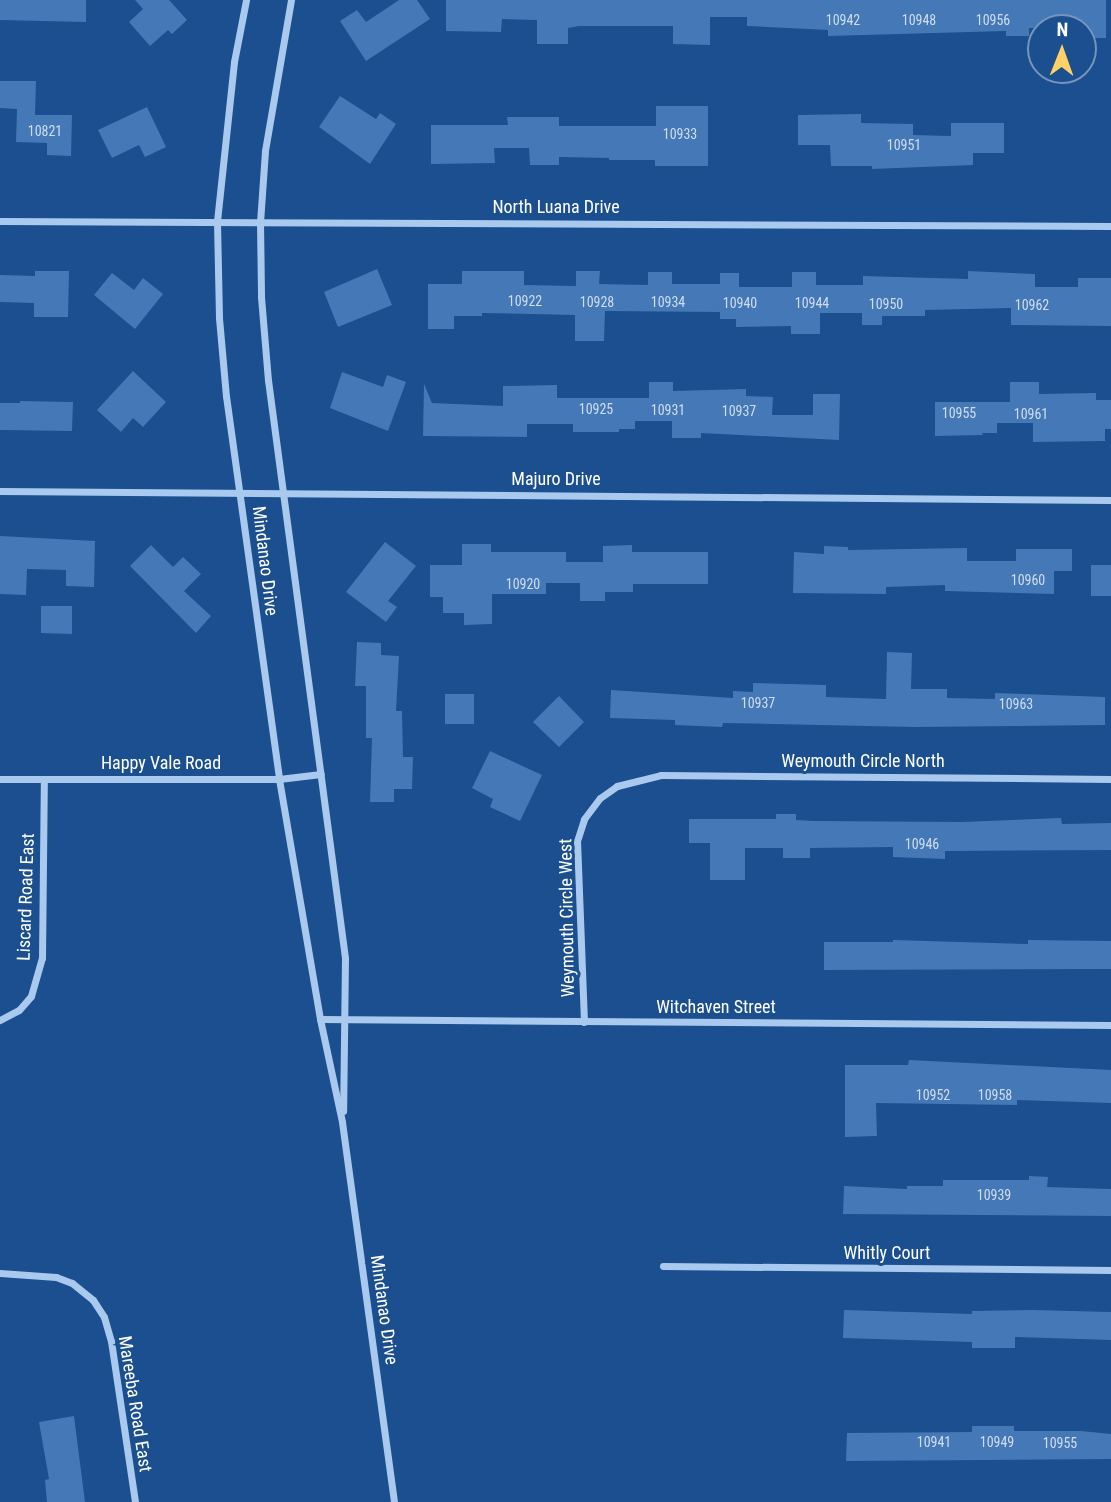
<!DOCTYPE html>
<html>
<head>
<meta charset="utf-8">
<style>
  body { margin:0 }
  #map { position:relative; width:1111px; height:1502px; overflow:hidden; background:#1b4f8f; font-family:"Roboto Condensed",sans-serif }
  div>[style] { position:absolute }
  .building>* { inset:0; background:#4478b7 }
  .street>* { height:7px; margin:-3.5px; padding:0 3.5px; transform-origin:3.5px; border-radius:3.5px; background:#a9c9ee }
  span { translate:-50% -50%; white-space:nowrap; text-align:center; line-height:1.15; -webkit-text-stroke:6px #1b4f8f; paint-order:stroke }
  .number-label { font-size:14px; color:#d0dded }
  .number-label span { -webkit-text-stroke-width:0 }
  .street-label { font-size:18px; color:#fff }
  .north { position:absolute; left:1027px; top:14px; width:70px; height:70px; box-sizing:border-box; background:#1b4f8f; border:2px solid #7695bc; border-radius:50%; rotate:1deg; font-size:19px; font-weight:700; line-height:28px; text-align:center; color:#fff }
  .north::after { content:''; display:block; margin:auto; width:24px; height:32px; background:#ffd166; clip-path:polygon(50% 0,100% 100%,50% 72%,0 100%) }
</style>
</head>
<body>
<div id="map">
  <div class="building">
    <i style="clip-path:polygon(0 0,86px 0,86px 22px,0 20px)"></i>
    <i style="clip-path:polygon(135px 0,169px 0,187px 20px,172px 34px,168px 30px,150px 46px,129px 22px,143px 9px)"></i>
    <i style="clip-path:polygon(399px 0,417px 0,430px 19px,366px 61px,340px 21px,357px 10px,366px 22px)"></i>
    <i style="clip-path:polygon(446px 0,1106px 0,1106px 38px,1083px 38px,1083px 28px,1029px 28px,1029px 36px,1006px 36px,1006px 31px,828px 36px,828px 30px,747px 26px,747px 17px,710px 17px,710px 45px,673px 44px,673px 26px,579px 26px,568px 28px,568px 44px,537px 44px,537px 20px,502px 19px,501px 32px,446px 31px)"></i>
    <i style="clip-path:polygon(0 81px,36px 81px,35px 115px,72px 115px,71px 156px,47px 155px,47px 143px,16px 142px,17px 109px,0 108px)"></i>
    <i style="clip-path:polygon(340px 96px,376px 119px,380px 113px,396px 124px,370px 164px,319px 127px)"></i>
    <i style="clip-path:polygon(656px 106px,708px 106px,708px 166px,655px 166px,655px 160px,609px 160px,609px 158px,559px 157px,559px 165px,530px 165px,529px 148px,494px 148px,495px 163px,431px 164px,431px 125px,508px 125px,507px 117px,559px 117px,559px 126px,656px 126px)"></i>
    <i style="clip-path:polygon(147px 107px,166px 147px,145px 157px,139px 145px,112px 158px,98px 130px)"></i>
    <i style="clip-path:polygon(861px 114px,861px 123px,913px 124px,913px 135px,951px 136px,951px 123px,1004px 123px,1004px 153px,973px 153px,973px 165px,872px 169px,872px 166px,831px 166px,830px 145px,798px 145px,798px 115px)"></i>
    <i style="clip-path:polygon(377px 269px,392px 305px,338px 327px,324px 292px)"></i>
    <i style="clip-path:polygon(35px 271px,69px 271px,68px 317px,34px 317px,34px 303px,0 302px,0 275px,35px 276px)"></i>
    <i style="clip-path:polygon(462px 271px,524px 271px,524px 285px,576px 286px,576px 271px,600px 271px,599px 284px,648px 285px,648px 272px,672px 272px,672px 284px,720px 284px,720px 273px,739px 273px,739px 287px,792px 287px,792px 272px,816px 272px,816px 285px,863px 285px,863px 276px,968px 279px,968px 271px,1035px 274px,1035px 287px,1078px 287px,1078px 278px,1111px 278px,1111px 326px,1011px 325px,1011px 308px,925px 310px,925px 316px,882px 316px,882px 325px,862px 325px,862px 313px,820px 313px,820px 334px,791px 334px,791px 326px,736px 327px,736px 319px,720px 319px,720px 312px,605px 311px,604px 341px,575px 341px,575px 315px,482px 313px,482px 316px,454px 316px,454px 329px,428px 329px,428px 284px,462px 284px)"></i>
    <i style="clip-path:polygon(112px 273px,134px 290px,143px 278px,163px 294px,135px 329px,94px 295px)"></i>
    <i style="clip-path:polygon(133px 371px,166px 402px,143px 427px,133px 418px,121px 432px,97px 410px)"></i>
    <i style="clip-path:polygon(342px 372px,383px 387px,387px 375px,406px 382px,388px 431px,330px 408px)"></i>
    <i style="clip-path:polygon(649px 382px,673px 382px,673px 391px,746px 389px,746px 396px,773px 397px,772px 415px,813px 415px,813px 394px,840px 394px,839px 440px,701px 433px,701px 438px,672px 438px,672px 421px,635px 421px,635px 429px,619px 429px,619px 432px,573px 432px,573px 424px,527px 424px,527px 437px,423px 436px,424px 384px,432px 403px,503px 406px,503px 386px,557px 385px,557px 398px,649px 398px)"></i>
    <i style="clip-path:polygon(1010px 382px,1039px 382px,1039px 394px,1096px 393px,1096px 400px,1111px 400px,1111px 429px,1105px 429px,1105px 441px,1033px 442px,1033px 423px,997px 423px,997px 433px,982px 433px,983px 435px,935px 436px,935px 402px,1010px 402px)"></i>
    <i style="clip-path:polygon(20px 401px,73px 402px,72px 431px,0 430px,0 403px,20px 403px)"></i>
    <i style="clip-path:polygon(0 536px,95px 541px,94px 587px,66px 586px,66px 570px,27px 569px,26px 595px,0 594px)"></i>
    <i style="clip-path:polygon(385px 542px,416px 566px,388px 601px,397px 607px,386px 622px,346px 592px)"></i>
    <i style="clip-path:polygon(462px 544px,491px 544px,491px 552px,566px 552px,566px 562px,603px 562px,603px 546px,632px 545px,632px 552px,708px 552px,708px 584px,633px 584px,633px 592px,605px 592px,605px 601px,580px 601px,580px 583px,546px 583px,546px 594px,492px 594px,492px 624px,464px 625px,464px 613px,443px 613px,443px 597px,430px 597px,430px 565px,462px 565px)"></i>
    <i style="clip-path:polygon(151px 545px,173px 567px,183px 557px,201px 574px,184px 591px,211px 616px,196px 633px,130px 566px)"></i>
    <i style="clip-path:polygon(824px 546px,848px 547px,848px 550px,967px 548px,967px 561px,1016px 561px,1016px 549px,1072px 549px,1072px 571px,1054px 571px,1054px 594px,945px 591px,945px 585px,886px 587px,886px 594px,793px 593px,794px 552px,824px 554px)"></i>
    <i style="clip-path:polygon(1091px 565px,1111px 565px,1111px 596px,1091px 596px)"></i>
    <i style="clip-path:polygon(41px 606px,72px 606px,72px 634px,41px 633px)"></i>
    <i style="clip-path:polygon(357px 642px,381px 643px,381px 655px,399px 656px,396px 711px,402px 711px,403px 757px,413px 757px,412px 789px,394px 789px,394px 802px,370px 802px,372px 738px,366px 738px,366px 686px,355px 686px)"></i>
    <i style="clip-path:polygon(887px 652px,912px 653px,911px 689px,947px 689px,947px 698px,995px 699px,995px 693px,1105px 697px,1105px 725px,914px 727px,723px 723px,722px 727px,675px 725px,675px 720px,610px 718px,611px 690px,733px 698px,733px 691px,753px 692px,753px 683px,826px 685px,826px 697px,886px 699px)"></i>
    <i style="clip-path:polygon(445px 694px,474px 694px,474px 724px,445px 724px)"></i>
    <i style="clip-path:polygon(559px 696px,584px 722px,559px 747px,533px 722px)"></i>
    <i style="clip-path:polygon(490px 751px,542px 775px,520px 821px,490px 807px,493px 799px,472px 788px)"></i>
    <i style="clip-path:polygon(776px 814px,796px 814px,796px 820px,814px 821px,962px 822px,1061px 818px,1062px 824px,1111px 823px,1111px 850px,945px 851px,945px 859px,893px 857px,893px 847px,810px 848px,810px 858px,783px 858px,783px 848px,745px 848px,745px 880px,710px 880px,710px 843px,689px 843px,689px 819px,776px 819px)"></i>
    <i style="clip-path:polygon(893px 940px,1028px 944px,1028px 940px,1111px 941px,1111px 969px,824px 970px,824px 942px,893px 942px)"></i>
    <i style="clip-path:polygon(909px 1060px,1111px 1070px,1111px 1103px,1017px 1100px,1017px 1105px,876px 1103px,877px 1136px,845px 1137px,845px 1065px,908px 1065px)"></i>
    <i style="clip-path:polygon(1029px 1176px,1048px 1177px,1047px 1187px,1111px 1189px,1111px 1216px,843px 1214px,844px 1186px,907px 1189px,907px 1186px,943px 1186px,943px 1180px,1029px 1180px)"></i>
    <i style="clip-path:polygon(844px 1310px,972px 1314px,972px 1311px,1033px 1310px,1111px 1312px,1111px 1340px,1015px 1337px,1015px 1348px,972px 1348px,972px 1342px,843px 1338px)"></i>
    <i style="clip-path:polygon(74px 1416px,85px 1502px,47px 1502px,45px 1480px,49px 1479px,39px 1422px)"></i>
    <i style="clip-path:polygon(972px 1426px,1014px 1426px,1014px 1431px,1081px 1431px,1111px 1434px,1111px 1459px,846px 1461px,847px 1433px,972px 1432px)"></i>
  </div>
  <div class="street">
    <i style="left:246px;top:0;width:63px;rotate:101deg"></i>
    <i style="left:234px;top:62px;width:161px;rotate:96.1deg"></i>
    <i style="left:217px;top:222px;width:96px;rotate:88.8deg"></i>
    <i style="left:219px;top:318px;width:78px;rotate:84.9deg"></i>
    <i style="left:226px;top:396px;width:387px;rotate:82.1deg"></i>
    <i style="left:279px;top:779px;width:243px;rotate:80.3deg"></i>
    <i style="left:320px;top:1019px;width:105px;rotate:77.9deg"></i>
    <i style="left:342px;top:1122px;width:384px;rotate:82.2deg"></i>
    <i style="left:291px;top:0;width:153px;rotate:99.8deg"></i>
    <i style="left:265px;top:151px;width:71px;rotate:94deg"></i>
    <i style="left:260px;top:222px;width:75px;rotate:89.2deg"></i>
    <i style="left:261px;top:297px;width:83px;rotate:85.2deg"></i>
    <i style="left:268px;top:380px;width:583px;rotate:82.41deg"></i>
    <i style="left:345px;top:958px;width:153px;rotate:90.7deg"></i>
    <i style="left:0;top:221px;width:1111px;rotate:0.26deg"></i>
    <i style="left:0;top:491px;width:1111px;rotate:0.46deg"></i>
    <i style="left:0;top:779px;width:279px"></i>
    <i style="left:279px;top:779px;width:42px;rotate:-6.8deg"></i>
    <i style="left:320px;top:1019px;width:791px;rotate:0.43deg"></i>
    <i style="left:0;top:1020px;width:21px;rotate:-28deg"></i>
    <i style="left:19px;top:1010px;width:18px;rotate:-49deg"></i>
    <i style="left:31px;top:996px;width:40px;rotate:-74deg"></i>
    <i style="left:42px;top:958px;width:179px;rotate:-89.4deg"></i>
    <i style="left:584px;top:1022px;width:181px;rotate:-92.2deg"></i>
    <i style="left:577px;top:841px;width:23px;rotate:-72deg"></i>
    <i style="left:584px;top:819px;width:26px;rotate:-53deg"></i>
    <i style="left:600px;top:798px;width:21px;rotate:-35deg"></i>
    <i style="left:617px;top:786px;width:45px;rotate:-14deg"></i>
    <i style="left:661px;top:775px;width:450px;rotate:0.5deg"></i>
    <i style="left:663px;top:1266px;width:448px;rotate:0.5deg"></i>
    <i style="left:0;top:1273px;width:56px;rotate:4.1deg"></i>
    <i style="left:56px;top:1277px;width:17px;rotate:21deg"></i>
    <i style="left:72px;top:1283px;width:27px;rotate:39deg"></i>
    <i style="left:93px;top:1300px;width:20px;rotate:57deg"></i>
    <i style="left:104px;top:1317px;width:25px;rotate:74deg"></i>
    <i style="left:111px;top:1341px;width:163px;rotate:81.5deg"></i>
  </div>
  <div class="number-label">
    <span style="left:843px;top:20px">10942</span>
    <span style="left:919px;top:20px">10948</span>
    <span style="left:993px;top:20px">10956</span>
    <span style="left:45px;top:131px">10821</span>
    <span style="left:680px;top:134px">10933</span>
    <span style="left:904px;top:145px">10951</span>
    <span style="left:525px;top:301px">10922</span>
    <span style="left:597px;top:302px">10928</span>
    <span style="left:668px;top:302px">10934</span>
    <span style="left:740px;top:303px">10940</span>
    <span style="left:812px;top:303px">10944</span>
    <span style="left:886px;top:304px">10950</span>
    <span style="left:1032px;top:305px">10962</span>
    <span style="left:596px;top:409px">10925</span>
    <span style="left:668px;top:410px">10931</span>
    <span style="left:739px;top:411px">10937</span>
    <span style="left:959px;top:413px">10955</span>
    <span style="left:1031px;top:414px">10961</span>
    <span style="left:1028px;top:580px">10960</span>
    <span style="left:523px;top:584px">10920</span>
    <span style="left:758px;top:703px">10937</span>
    <span style="left:1016px;top:704px">10963</span>
    <span style="left:922px;top:844px">10946</span>
    <span style="left:933px;top:1095px">10952</span>
    <span style="left:995px;top:1095px">10958</span>
    <span style="left:994px;top:1195px">10939</span>
    <span style="left:934px;top:1442px">10941</span>
    <span style="left:997px;top:1442px">10949</span>
    <span style="left:1060px;top:1443px">10955</span>
  </div>
  <div class="street-label">
    <span style="left:556px;top:207px">North Luana Drive</span>
    <span style="left:556px;top:479px">Majuro Drive</span>
    <span style="left:265px;top:561px;rotate:83deg">Mindanao Drive</span>
    <span style="left:863px;top:761px">Weymouth Circle North</span>
    <span style="left:161px;top:763px">Happy Vale Road</span>
    <span style="left:26px;top:897px;rotate:-88deg">Liscard Road East</span>
    <span style="left:567px;top:918px;rotate:-91deg">Weymouth Circle West</span>
    <span style="left:716px;top:1007px">Witchaven Street</span>
    <span style="left:887px;top:1253px">Whitly Court</span>
    <span style="left:384px;top:1310px;rotate:82deg">Mindanao Drive</span>
    <span style="left:135px;top:1404px;rotate:81deg">Mareeba Road East</span>
  </div>
  <div class="north">N</div>
</div>
</body>
</html>
